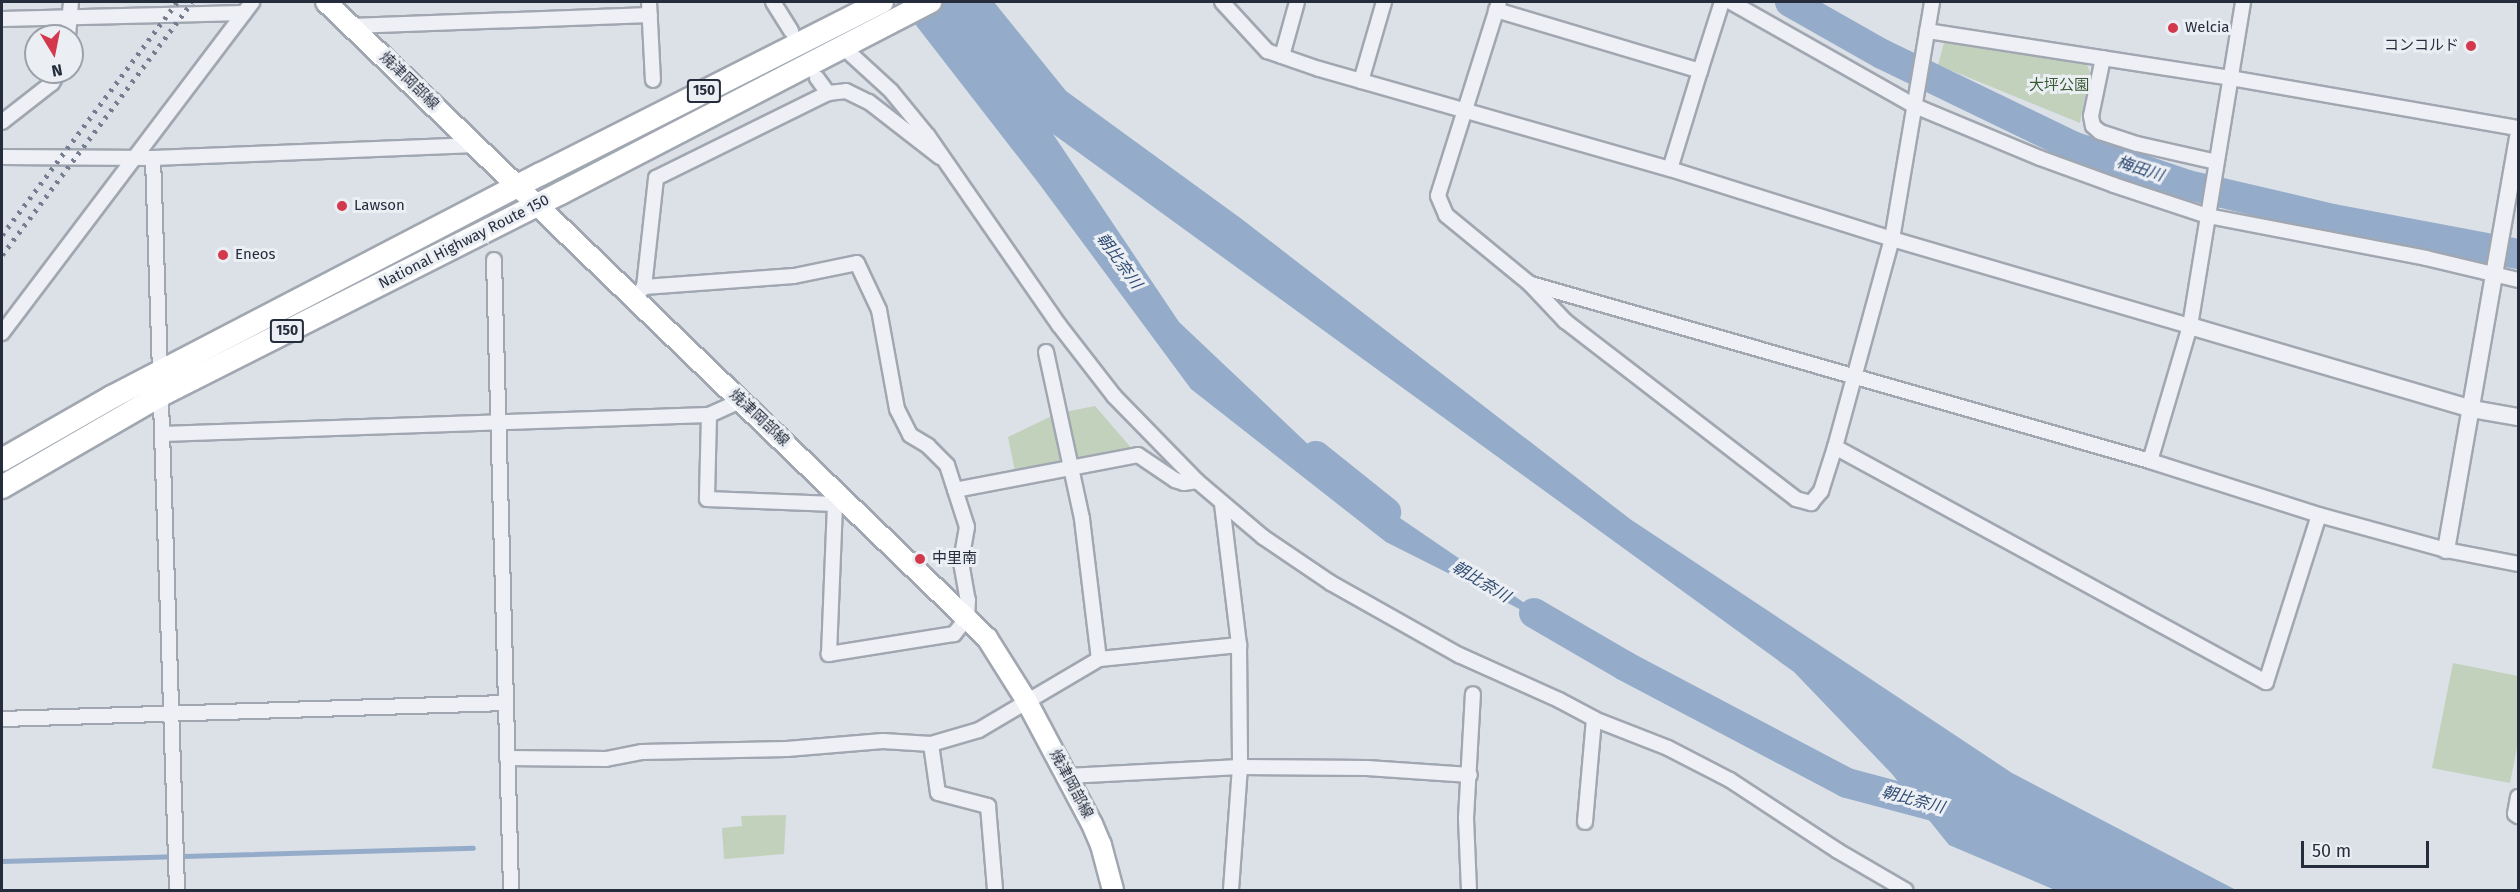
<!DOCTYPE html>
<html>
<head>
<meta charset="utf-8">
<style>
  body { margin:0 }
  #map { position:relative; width:2520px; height:892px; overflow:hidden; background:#dce0e7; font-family:"Fira Sans","Noto Sans JP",sans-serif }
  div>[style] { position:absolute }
  .green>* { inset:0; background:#c1d1bc }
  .water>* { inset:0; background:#94acc9 }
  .stream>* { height:5px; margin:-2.5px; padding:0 2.5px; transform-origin:2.5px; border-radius:2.5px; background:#94acc9 }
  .river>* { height:30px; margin:-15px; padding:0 15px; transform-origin:15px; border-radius:15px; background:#94acc9 }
  .roads { filter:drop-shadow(2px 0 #a1a7b1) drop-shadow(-2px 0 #a1a7b1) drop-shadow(0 2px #a1a7b1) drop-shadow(0 -2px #a1a7b1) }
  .minor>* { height:14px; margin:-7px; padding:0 7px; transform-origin:7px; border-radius:7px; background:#eef0f5 }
  .tertiary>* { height:16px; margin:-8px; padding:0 8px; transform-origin:8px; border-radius:8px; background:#eef0f5 }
  .secondary>* { height:20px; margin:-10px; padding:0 10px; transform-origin:10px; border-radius:10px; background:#fff }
  .trunk>* { height:22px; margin:-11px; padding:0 11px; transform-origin:11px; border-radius:11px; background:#fff }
  .rail>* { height:4.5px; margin-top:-2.25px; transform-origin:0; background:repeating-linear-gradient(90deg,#757e91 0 3px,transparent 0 9px) }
  .dots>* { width:16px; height:16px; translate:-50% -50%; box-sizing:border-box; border:3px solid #ebeff4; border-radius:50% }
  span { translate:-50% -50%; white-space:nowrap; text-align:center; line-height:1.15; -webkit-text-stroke:6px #ebeff4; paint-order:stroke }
  .shield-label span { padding:2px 4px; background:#ebeff4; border:2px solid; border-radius:4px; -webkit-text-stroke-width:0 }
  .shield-label { font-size:14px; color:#252d3d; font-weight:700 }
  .poi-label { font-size:15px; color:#252d3d }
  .left { translate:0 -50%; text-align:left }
  .right { translate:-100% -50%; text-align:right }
  .street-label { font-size:15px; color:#252d3d }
  .park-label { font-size:15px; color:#385932 }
  .water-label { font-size:16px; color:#2e4a72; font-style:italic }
  .frame { position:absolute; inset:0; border:3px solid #252d3d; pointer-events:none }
  .north { position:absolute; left:24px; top:24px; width:60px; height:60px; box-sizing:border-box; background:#ebeff4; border:2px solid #9ca1ab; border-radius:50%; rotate:170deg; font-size:16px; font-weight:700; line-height:24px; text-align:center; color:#252d3d }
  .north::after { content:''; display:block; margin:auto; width:21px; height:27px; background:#d3394c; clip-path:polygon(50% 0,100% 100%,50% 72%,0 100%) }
  .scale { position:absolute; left:2301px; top:841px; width:128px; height:27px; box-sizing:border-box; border:3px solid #252d3d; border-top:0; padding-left:8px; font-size:18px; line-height:21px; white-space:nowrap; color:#252d3d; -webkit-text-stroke:4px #ebeff4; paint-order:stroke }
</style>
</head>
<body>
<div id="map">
  <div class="green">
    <i style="clip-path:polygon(1945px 39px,2087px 65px,2090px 72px,2080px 123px,1938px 65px)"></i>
    <i style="clip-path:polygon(1095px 406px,1133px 450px,1075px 461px,1065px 412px)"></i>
    <i style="clip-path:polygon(1054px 415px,1064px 462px,1015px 471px,1008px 437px)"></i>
    <i style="clip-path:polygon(2453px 663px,2518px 676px,2518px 742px,2510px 783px,2432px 768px)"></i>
    <i style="clip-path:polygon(786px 815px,784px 854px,724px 859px,722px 828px,742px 826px,741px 816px)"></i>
  </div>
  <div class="water">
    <i style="clip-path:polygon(898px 2px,994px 2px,1066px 91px,1243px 220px,1630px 519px,2012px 773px,2236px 890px,2055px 890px,1949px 845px,1892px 774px,1794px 672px,1053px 134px,1179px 322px,1350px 484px,1573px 636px,1386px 542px,1191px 389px,1040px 185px)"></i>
  </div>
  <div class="stream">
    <i style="left:2px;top:861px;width:471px;rotate:-1.6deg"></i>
  </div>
  <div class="river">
    <i style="left:1790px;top:2px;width:106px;rotate:29.5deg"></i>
    <i style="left:1882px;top:54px;width:211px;rotate:25.8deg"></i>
    <i style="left:2072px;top:146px;width:122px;rotate:18.6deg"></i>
    <i style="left:2188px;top:185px;width:149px;rotate:13.2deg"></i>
    <i style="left:2333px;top:219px;width:188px;rotate:10.7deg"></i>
    <i style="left:1316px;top:456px;width:90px;rotate:38.7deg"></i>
    <i style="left:1534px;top:613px;width:105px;rotate:30.2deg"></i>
    <i style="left:1625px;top:666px;width:251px;rotate:27.8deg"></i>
    <i style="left:1847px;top:783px;width:109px;rotate:14.9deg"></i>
  </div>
  <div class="roads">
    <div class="minor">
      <i style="left:649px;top:2px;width:78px;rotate:87.1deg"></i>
      <i style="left:773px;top:2px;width:34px;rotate:58deg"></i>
      <i style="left:1222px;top:2px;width:67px;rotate:47.4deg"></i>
      <i style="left:1267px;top:51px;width:55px;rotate:19.1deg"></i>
      <i style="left:1319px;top:69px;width:365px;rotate:15.9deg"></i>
      <i style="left:1670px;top:169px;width:233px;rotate:17.5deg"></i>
      <i style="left:1892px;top:239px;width:310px;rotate:16.3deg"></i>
      <i style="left:1499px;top:2px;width:203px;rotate:107.5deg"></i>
      <i style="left:1438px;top:196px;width:21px;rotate:67deg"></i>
      <i style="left:1446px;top:215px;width:109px;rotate:39.4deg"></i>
      <i style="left:1530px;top:284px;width:51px;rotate:46.6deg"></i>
      <i style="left:1565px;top:321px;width:292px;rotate:37.6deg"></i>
      <i style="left:1796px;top:499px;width:16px;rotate:15deg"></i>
      <i style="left:1811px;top:503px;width:16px;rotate:-50deg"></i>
      <i style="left:1821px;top:491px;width:46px;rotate:-72.3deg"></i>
      <i style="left:1835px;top:447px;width:216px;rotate:-74.7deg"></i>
      <i style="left:1892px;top:239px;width:240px;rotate:-80.4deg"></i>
      <i style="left:1731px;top:2px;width:211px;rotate:29.5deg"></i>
      <i style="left:1915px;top:106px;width:135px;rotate:22.6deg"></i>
      <i style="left:2040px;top:158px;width:79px;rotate:20deg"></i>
      <i style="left:2114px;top:185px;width:99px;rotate:18.3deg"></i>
      <i style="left:2208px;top:216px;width:222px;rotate:10.9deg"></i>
      <i style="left:2426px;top:258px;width:95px;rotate:13.4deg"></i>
      <i style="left:1496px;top:10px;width:213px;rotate:16.6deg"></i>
      <i style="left:1700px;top:71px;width:102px;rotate:107deg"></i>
      <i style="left:2px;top:19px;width:242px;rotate:-1.4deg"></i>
      <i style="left:351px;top:26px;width:299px;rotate:-2.1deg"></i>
      <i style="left:1927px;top:31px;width:308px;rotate:8.8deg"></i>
      <i style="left:2231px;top:78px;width:291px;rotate:9.9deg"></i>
      <i style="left:68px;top:36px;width:34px;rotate:-85deg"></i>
      <i style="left:843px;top:47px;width:65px;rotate:42.5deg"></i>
      <i style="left:891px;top:91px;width:58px;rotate:50.6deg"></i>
      <i style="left:928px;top:136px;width:230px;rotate:55.3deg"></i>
      <i style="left:1059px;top:325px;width:90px;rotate:52.2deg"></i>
      <i style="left:1114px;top:396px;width:119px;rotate:45.7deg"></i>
      <i style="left:1197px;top:481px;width:87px;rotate:40.3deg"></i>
      <i style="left:1263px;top:537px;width:82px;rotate:34.1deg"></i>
      <i style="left:1331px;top:583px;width:147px;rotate:29.4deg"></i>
      <i style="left:1459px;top:655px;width:110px;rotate:24.2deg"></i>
      <i style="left:1559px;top:700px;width:40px;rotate:28deg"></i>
      <i style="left:1594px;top:719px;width:79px;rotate:21.4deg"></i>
      <i style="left:1668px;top:748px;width:70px;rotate:27.3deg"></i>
      <i style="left:1730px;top:780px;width:129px;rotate:33.3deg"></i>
      <i style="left:1838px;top:851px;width:78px;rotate:30.2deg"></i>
      <i style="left:1282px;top:56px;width:56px;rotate:-74.5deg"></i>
      <i style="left:2103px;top:58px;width:59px;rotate:101.7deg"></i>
      <i style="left:2091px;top:116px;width:10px;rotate:79deg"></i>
      <i style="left:2093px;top:126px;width:9px;rotate:41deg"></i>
      <i style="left:2100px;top:132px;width:39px;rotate:18deg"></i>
      <i style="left:2137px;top:144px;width:81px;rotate:12.8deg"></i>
      <i style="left:1700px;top:71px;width:72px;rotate:-72.3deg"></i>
      <i style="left:817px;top:78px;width:19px;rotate:54deg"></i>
      <i style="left:828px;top:93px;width:18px;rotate:-6deg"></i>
      <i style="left:846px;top:91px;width:25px;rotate:26deg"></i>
      <i style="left:869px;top:102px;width:90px;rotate:37.8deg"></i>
      <i style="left:1361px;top:81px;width:82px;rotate:-73.8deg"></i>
      <i style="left:2px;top:122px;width:63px;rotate:-38deg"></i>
      <i style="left:52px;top:83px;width:13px;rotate:-61deg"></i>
      <i style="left:2px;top:157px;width:151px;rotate:0.4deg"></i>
      <i style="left:153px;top:158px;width:323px;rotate:-2.3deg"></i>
      <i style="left:153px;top:158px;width:732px;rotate:88.12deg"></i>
      <i style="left:494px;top:260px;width:630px;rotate:88.45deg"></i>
      <i style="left:1531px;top:284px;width:644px;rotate:15.96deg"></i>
      <i style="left:2150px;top:461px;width:177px;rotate:17.7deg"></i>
      <i style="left:2319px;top:515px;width:132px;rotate:15.4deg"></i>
      <i style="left:2446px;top:550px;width:73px;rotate:11deg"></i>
      <i style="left:644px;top:287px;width:110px;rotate:-83.7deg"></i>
      <i style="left:656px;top:178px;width:192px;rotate:-26.3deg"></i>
      <i style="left:634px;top:298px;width:15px;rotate:-48deg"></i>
      <i style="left:644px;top:287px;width:150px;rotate:-4.2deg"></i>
      <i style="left:794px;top:276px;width:64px;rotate:-11.7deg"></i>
      <i style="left:857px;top:263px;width:52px;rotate:64.9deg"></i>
      <i style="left:879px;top:310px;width:101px;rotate:79.7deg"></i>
      <i style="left:897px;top:409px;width:29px;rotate:63deg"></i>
      <i style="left:910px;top:435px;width:21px;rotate:31deg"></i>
      <i style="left:928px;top:446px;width:27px;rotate:45deg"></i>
      <i style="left:947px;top:465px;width:65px;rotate:72.1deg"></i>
      <i style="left:967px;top:527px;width:36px;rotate:100deg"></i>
      <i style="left:961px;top:562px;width:39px;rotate:80deg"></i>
      <i style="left:968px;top:600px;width:18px;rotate:93deg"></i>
      <i style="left:967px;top:618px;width:21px;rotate:129deg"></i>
      <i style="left:954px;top:634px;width:127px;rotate:170.9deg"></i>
      <i style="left:829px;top:654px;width:150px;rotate:-87.7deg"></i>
      <i style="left:2px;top:333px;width:415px;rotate:-52.9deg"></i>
      <i style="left:1046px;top:352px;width:171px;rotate:77.8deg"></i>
      <i style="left:1082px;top:519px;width:141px;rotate:83.1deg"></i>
      <i style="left:709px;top:415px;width:84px;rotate:91.4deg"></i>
      <i style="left:707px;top:499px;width:128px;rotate:2.2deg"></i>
      <i style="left:835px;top:504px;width:8px;rotate:-50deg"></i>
      <i style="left:162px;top:434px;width:547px;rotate:-1.99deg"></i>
      <i style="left:709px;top:415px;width:34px;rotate:-24deg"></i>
      <i style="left:1835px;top:447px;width:491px;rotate:28.6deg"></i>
      <i style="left:2266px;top:682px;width:175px;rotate:-72.4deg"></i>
      <i style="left:2150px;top:461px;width:141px;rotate:-73.5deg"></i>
      <i style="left:2190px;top:326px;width:328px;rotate:-80.7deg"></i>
      <i style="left:955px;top:490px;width:186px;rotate:-10.8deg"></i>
      <i style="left:1138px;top:455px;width:45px;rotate:34deg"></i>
      <i style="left:1175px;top:480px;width:9px;rotate:18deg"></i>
      <i style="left:1184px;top:483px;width:13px;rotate:-9deg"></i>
      <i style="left:1222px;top:504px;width:142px;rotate:83.1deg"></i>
      <i style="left:1239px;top:645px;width:122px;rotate:89.5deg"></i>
      <i style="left:1240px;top:767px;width:123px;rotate:94.2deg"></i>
      <i style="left:2px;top:719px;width:503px;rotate:-1.82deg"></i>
      <i style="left:931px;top:744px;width:49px;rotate:81.9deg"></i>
      <i style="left:938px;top:793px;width:52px;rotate:14.6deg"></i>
      <i style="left:988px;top:806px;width:84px;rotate:85.2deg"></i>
      <i style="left:507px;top:758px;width:99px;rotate:0.6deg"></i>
      <i style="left:606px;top:759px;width:37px;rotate:-11deg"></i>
      <i style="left:642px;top:752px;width:145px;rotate:-1.2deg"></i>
      <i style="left:787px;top:749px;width:96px;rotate:-4.8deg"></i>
      <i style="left:883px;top:741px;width:48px;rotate:3.6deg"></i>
      <i style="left:931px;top:744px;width:50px;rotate:-16.3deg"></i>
      <i style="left:979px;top:730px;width:139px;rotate:-30.6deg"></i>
      <i style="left:1099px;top:659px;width:141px;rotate:-5.7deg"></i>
      <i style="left:1067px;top:776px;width:173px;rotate:-3deg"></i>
      <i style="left:1240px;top:767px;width:127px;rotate:0.5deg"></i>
      <i style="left:1367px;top:768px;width:103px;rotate:3.9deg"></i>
      <i style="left:2518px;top:797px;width:17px;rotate:100deg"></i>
      <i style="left:2515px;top:814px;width:4px;rotate:34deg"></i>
      <i style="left:1585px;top:822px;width:103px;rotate:-85deg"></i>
      <i style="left:1469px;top:890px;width:72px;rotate:-92.4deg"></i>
      <i style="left:1466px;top:818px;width:124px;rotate:-86.8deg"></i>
    </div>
    <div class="tertiary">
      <i style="left:2190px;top:326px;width:294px;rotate:16.4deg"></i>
      <i style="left:2472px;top:409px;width:47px;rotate:9.9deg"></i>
      <i style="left:2446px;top:550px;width:419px;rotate:-80.1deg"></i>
    </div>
    <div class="secondary">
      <i style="left:326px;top:2px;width:917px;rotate:43.9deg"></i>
      <i style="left:987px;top:638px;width:73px;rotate:57.8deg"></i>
      <i style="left:1026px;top:700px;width:140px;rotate:62deg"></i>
      <i style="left:1092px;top:824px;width:23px;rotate:67deg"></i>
      <i style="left:1101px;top:845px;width:47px;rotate:75.1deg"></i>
    </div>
    <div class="trunk">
      <i style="left:2px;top:460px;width:127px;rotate:-29.8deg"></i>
      <i style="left:112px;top:397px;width:483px;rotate:-27.5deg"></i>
      <i style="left:541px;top:174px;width:382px;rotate:-26.8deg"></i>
      <i style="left:2px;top:487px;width:184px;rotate:-30.1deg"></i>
      <i style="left:161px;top:395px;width:448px;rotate:-26.8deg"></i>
      <i style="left:561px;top:193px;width:416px;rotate:-27.4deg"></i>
    </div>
  </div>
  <div class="rail">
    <i style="left:2px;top:235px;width:291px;rotate:-53.1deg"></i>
    <i style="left:2px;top:255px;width:316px;rotate:-53.1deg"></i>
  </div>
  <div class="dots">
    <i style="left:2173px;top:28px;background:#d3394c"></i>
    <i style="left:2471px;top:46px;background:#d3394c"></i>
    <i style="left:342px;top:206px;background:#d3394c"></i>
    <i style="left:223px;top:255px;background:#d3394c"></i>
    <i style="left:920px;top:559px;background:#d3394c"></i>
  </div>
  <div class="shield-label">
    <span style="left:704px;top:91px">150</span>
    <span style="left:287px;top:331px">150</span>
  </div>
  <div class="poi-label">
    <span class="left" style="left:2185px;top:28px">Welcia</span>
    <span class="right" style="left:2459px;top:46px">コンコルド</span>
    <span class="left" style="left:354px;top:206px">Lawson</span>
    <span class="left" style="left:235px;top:255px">Eneos</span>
    <span class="left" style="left:932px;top:559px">中里南</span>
  </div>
  <div class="street-label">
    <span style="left:409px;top:81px;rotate:44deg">焼津岡部線</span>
    <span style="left:464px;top:242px;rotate:-27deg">National Highway Route 150</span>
    <span style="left:759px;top:418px;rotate:43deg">焼津岡部線</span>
    <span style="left:1071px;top:784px;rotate:62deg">焼津岡部線</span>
  </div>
  <div class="park-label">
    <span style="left:2059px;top:86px">大坪公園</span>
  </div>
  <div class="water-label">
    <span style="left:2140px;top:169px;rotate:18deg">梅田川</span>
    <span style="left:1119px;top:261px;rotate:54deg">朝比奈川</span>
    <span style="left:1481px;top:582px;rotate:31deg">朝比奈川</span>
    <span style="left:1913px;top:800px;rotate:15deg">朝比奈川</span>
  </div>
  <div class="frame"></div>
  <div class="north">N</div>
  <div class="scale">50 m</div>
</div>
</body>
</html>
